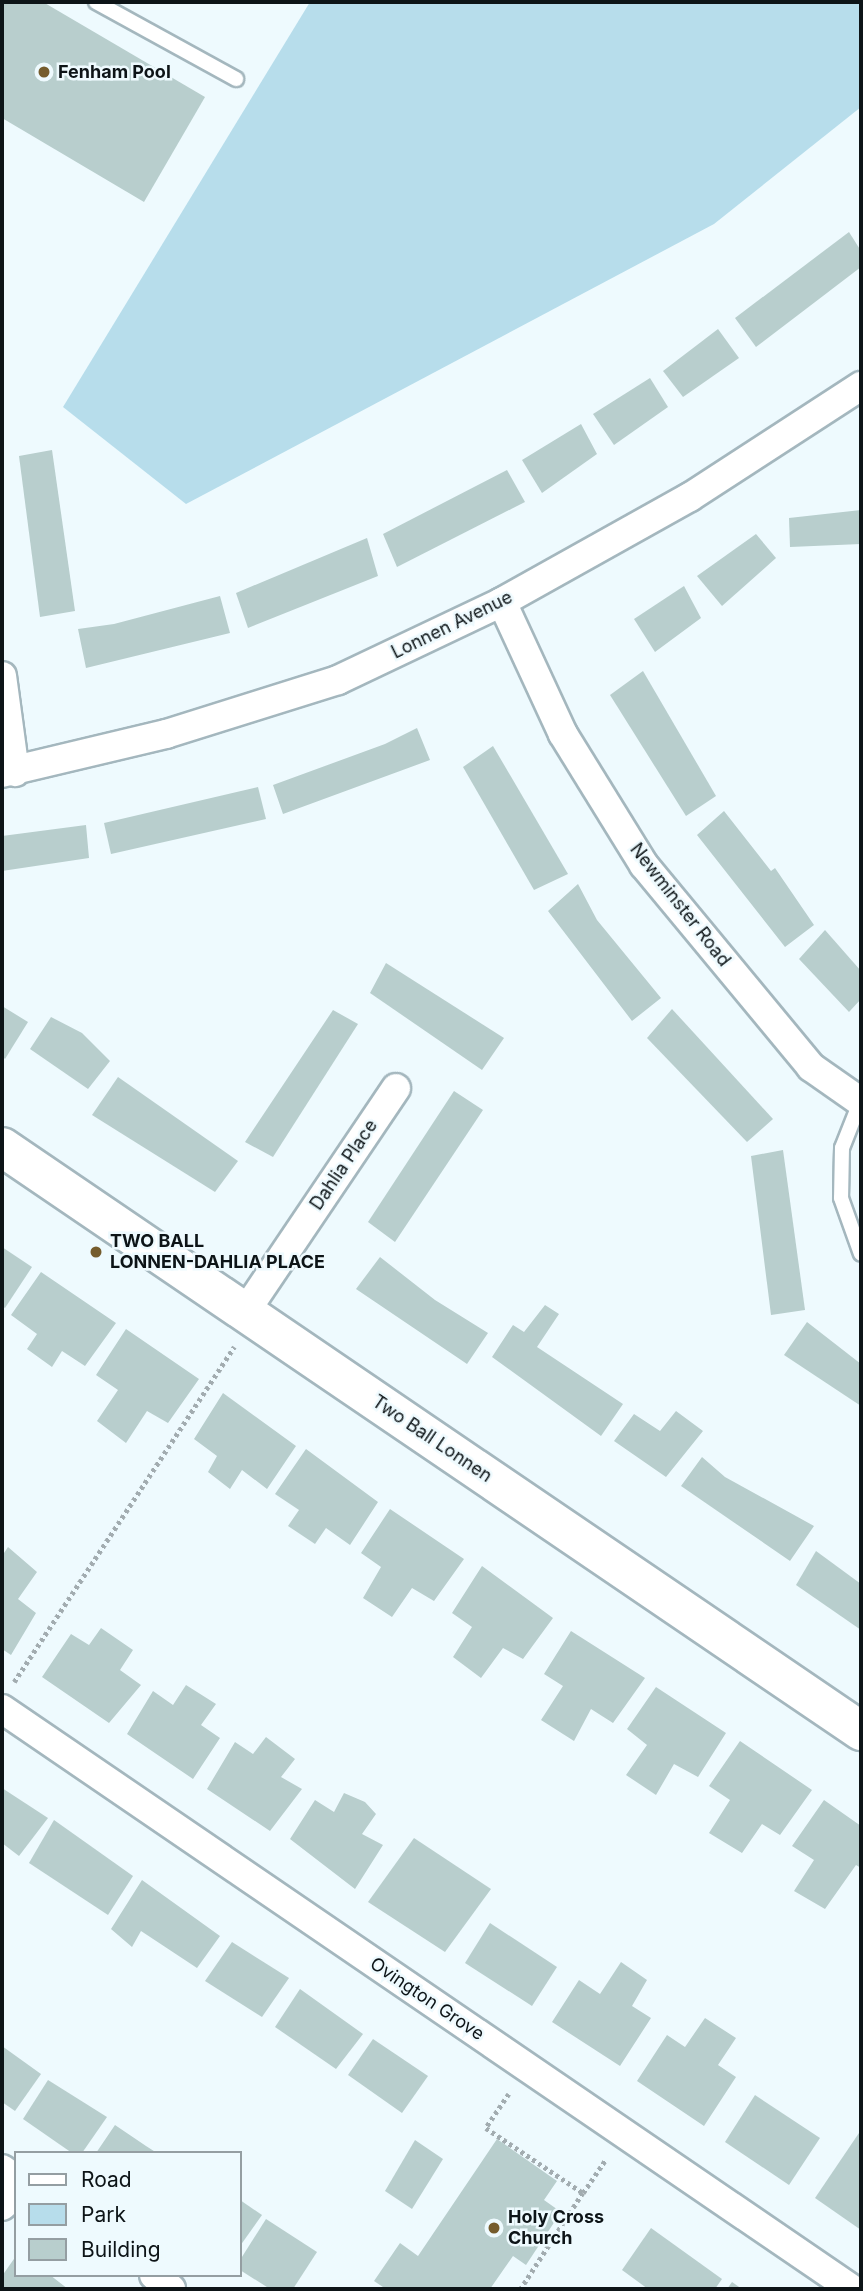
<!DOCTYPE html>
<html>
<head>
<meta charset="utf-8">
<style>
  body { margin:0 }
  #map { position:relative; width:863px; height:2291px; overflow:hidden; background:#eefafe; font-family:Inter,sans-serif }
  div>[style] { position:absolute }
  .green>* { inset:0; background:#b7ddeb }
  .building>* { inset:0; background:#b8cecd }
  .path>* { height:4.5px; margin-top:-2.25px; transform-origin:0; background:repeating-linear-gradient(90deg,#a2acb0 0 3.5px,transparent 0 7px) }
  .roads { filter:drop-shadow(2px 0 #a4b7be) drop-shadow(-2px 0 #a4b7be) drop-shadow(0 2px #a4b7be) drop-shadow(0 -2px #a4b7be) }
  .service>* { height:14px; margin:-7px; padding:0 7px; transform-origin:7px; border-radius:7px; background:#fff }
  .minor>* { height:28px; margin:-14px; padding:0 14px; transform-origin:14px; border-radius:14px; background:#fff }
  .secondary>* { height:38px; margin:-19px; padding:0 19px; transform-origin:19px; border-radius:19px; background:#fff }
  .dots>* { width:19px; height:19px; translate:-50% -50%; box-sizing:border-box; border:4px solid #eefafe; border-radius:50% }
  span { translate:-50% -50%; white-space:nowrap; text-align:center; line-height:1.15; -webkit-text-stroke:5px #eefafe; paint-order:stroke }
  .poi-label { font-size:18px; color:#0d1417; font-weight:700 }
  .left { translate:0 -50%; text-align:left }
  .street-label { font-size:18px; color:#0d1417 }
  .frame { position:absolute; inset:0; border:4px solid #0d1417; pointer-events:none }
  .legend { position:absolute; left:14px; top:2151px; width:228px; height:126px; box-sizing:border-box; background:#eefafe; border:2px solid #949ea2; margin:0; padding:9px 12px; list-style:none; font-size:21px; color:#0d1417 }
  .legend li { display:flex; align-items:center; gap:14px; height:35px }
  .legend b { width:35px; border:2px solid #949ea2 }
</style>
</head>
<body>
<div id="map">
  <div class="green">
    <i style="clip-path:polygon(310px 2px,861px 2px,861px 107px,714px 224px,186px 504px,63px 407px)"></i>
  </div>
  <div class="building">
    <i style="clip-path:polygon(2px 2px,43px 2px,205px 97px,144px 202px,2px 118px)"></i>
    <i style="clip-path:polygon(849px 232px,861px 251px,861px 267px,756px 347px,735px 318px)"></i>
    <i style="clip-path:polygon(718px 329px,739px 358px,683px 397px,663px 371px)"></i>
    <i style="clip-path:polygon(650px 378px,668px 407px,614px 445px,593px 414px)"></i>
    <i style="clip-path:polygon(581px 424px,597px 454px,542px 493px,522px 460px)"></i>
    <i style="clip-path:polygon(52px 450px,75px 611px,40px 617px,19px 456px)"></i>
    <i style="clip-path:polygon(507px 470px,525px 502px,397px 567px,383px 534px)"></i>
    <i style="clip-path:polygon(861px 510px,861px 544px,790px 547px,789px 518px)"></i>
    <i style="clip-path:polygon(756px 534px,776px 558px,722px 606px,697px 576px)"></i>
    <i style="clip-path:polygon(367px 538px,378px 576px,248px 628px,236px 593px)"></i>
    <i style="clip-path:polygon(684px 586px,701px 618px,655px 652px,634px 619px)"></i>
    <i style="clip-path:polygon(220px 596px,230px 633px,86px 668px,78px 629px,114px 624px)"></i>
    <i style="clip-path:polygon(643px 671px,716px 796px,686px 816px,610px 695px)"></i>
    <i style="clip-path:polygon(417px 728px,430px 760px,283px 814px,273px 785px,385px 744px)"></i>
    <i style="clip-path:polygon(493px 746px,568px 874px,534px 890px,463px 767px)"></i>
    <i style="clip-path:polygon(258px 787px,266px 819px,111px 854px,104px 823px)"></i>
    <i style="clip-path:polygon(724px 811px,771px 871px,775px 868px,814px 925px,785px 947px,697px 835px)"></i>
    <i style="clip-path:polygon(86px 825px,89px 858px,2px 871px,2px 836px)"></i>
    <i style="clip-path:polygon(578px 884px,597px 920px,661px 998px,632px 1021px,548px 911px)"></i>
    <i style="clip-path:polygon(825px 930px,861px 971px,861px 999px,849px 1012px,799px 959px)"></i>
    <i style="clip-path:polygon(386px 963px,504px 1038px,482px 1070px,370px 993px)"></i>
    <i style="clip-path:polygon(2px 1006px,28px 1022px,5px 1059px,2px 1056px)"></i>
    <i style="clip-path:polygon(672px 1009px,773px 1119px,747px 1142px,647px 1038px)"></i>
    <i style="clip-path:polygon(333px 1010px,358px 1024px,273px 1157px,245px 1142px)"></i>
    <i style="clip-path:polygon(51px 1017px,82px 1033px,110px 1061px,88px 1089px,30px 1049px)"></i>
    <i style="clip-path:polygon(118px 1077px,238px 1161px,215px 1192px,92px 1115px)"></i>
    <i style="clip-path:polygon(454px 1091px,483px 1110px,395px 1242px,368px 1222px)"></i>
    <i style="clip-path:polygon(783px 1150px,805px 1310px,771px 1315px,751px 1156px)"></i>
    <i style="clip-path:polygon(2px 1247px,32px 1267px,5px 1308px,2px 1306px)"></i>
    <i style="clip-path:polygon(380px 1257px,435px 1300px,488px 1333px,467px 1364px,356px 1289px)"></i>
    <i style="clip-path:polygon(41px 1272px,116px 1323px,85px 1366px,62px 1351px,52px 1367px,27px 1349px,37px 1334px,11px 1315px)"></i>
    <i style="clip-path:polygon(545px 1305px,559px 1314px,537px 1347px,623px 1404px,601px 1436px,492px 1357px,513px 1325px,524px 1332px)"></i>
    <i style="clip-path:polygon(807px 1322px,861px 1364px,861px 1406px,784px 1355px)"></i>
    <i style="clip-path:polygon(126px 1329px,199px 1379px,168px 1423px,147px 1411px,126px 1443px,97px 1421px,118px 1390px,96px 1375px)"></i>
    <i style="clip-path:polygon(223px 1393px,296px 1446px,267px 1489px,242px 1470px,230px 1489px,208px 1472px,217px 1456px,194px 1439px)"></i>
    <i style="clip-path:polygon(676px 1411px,703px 1431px,666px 1477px,614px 1441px,634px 1414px,660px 1431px)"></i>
    <i style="clip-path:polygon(306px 1449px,378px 1502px,350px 1545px,326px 1528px,315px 1544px,288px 1526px,299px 1510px,275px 1494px)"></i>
    <i style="clip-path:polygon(702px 1457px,725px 1477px,814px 1526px,790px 1561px,681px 1486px)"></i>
    <i style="clip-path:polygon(390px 1509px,464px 1559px,434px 1601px,412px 1588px,392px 1617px,363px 1598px,381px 1567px,361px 1553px)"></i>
    <i style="clip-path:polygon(8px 1547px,37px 1572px,18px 1599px,36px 1613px,11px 1655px,2px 1649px,2px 1556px)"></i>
    <i style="clip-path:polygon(816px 1551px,861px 1584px,861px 1630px,796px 1585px)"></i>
    <i style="clip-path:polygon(482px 1566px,553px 1618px,523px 1659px,503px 1648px,481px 1678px,453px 1657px,472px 1627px,452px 1613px)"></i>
    <i style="clip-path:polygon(101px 1628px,133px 1650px,120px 1670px,141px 1685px,109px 1723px,42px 1677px,71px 1634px,89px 1645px)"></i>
    <i style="clip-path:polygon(571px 1631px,645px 1678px,613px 1723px,591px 1709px,574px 1741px,541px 1720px,563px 1686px,544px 1674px)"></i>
    <i style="clip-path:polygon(186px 1685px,216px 1704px,201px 1725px,220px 1738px,193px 1779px,127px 1734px,153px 1691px,173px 1705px)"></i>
    <i style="clip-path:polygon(656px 1687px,726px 1733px,698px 1777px,674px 1764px,656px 1795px,626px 1775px,647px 1745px,627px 1729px)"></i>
    <i style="clip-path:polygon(266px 1737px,295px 1759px,281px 1777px,302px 1789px,270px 1831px,207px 1789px,235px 1742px,253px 1754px)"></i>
    <i style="clip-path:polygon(740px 1741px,812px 1790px,780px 1835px,762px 1824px,742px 1853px,709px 1833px,730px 1800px,709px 1786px)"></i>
    <i style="clip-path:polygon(2px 1788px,48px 1818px,19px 1856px,2px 1843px)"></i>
    <i style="clip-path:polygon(344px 1793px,365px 1802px,376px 1814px,362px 1834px,383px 1845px,355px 1889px,290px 1839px,315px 1800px,334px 1812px)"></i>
    <i style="clip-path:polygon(824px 1800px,861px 1826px,861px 1868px,856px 1865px,825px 1909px,794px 1891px,814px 1860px,792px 1846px)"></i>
    <i style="clip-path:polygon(54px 1820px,133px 1876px,108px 1915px,29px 1863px)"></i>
    <i style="clip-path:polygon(414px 1838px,491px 1889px,445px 1952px,368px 1902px)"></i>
    <i style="clip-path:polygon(142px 1880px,220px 1936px,197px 1968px,141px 1931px,132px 1947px,111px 1929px)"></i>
    <i style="clip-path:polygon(490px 1923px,557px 1967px,532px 2006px,465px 1963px)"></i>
    <i style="clip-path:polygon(232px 1942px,289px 1978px,262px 2017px,205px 1981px)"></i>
    <i style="clip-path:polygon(621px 1962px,647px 1980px,632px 2006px,651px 2018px,620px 2066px,552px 2022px,579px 1980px,600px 1994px)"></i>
    <i style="clip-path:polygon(300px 1989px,363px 2034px,336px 2069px,275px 2027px)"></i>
    <i style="clip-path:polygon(705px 2018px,736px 2038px,718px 2065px,736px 2077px,704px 2126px,637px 2081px,667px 2035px,685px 2047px)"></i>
    <i style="clip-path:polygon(373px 2039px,428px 2076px,402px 2113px,348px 2075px)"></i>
    <i style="clip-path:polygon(2px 2046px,41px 2074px,15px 2111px,2px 2102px)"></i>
    <i style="clip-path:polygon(48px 2080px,107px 2117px,82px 2153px,72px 2153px,23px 2119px)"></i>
    <i style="clip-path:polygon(755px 2095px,820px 2138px,789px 2185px,725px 2142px)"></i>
    <i style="clip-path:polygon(115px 2125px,146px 2146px,157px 2153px,96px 2153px)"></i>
    <i style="clip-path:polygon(861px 2130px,861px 2230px,815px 2198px)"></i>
    <i style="clip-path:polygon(497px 2139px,557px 2181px,544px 2200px,561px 2212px,526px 2265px,513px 2256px,490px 2289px,386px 2289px,374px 2281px,400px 2243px,418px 2256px)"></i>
    <i style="clip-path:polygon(415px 2140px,443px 2159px,412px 2209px,385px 2191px)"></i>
    <i style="clip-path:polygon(240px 2200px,262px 2215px,240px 2246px)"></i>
    <i style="clip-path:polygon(266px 2219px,317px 2252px,293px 2289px,270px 2289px,240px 2270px,240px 2260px)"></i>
    <i style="clip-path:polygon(651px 2228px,722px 2279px,715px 2289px,648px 2289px,622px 2270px)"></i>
    <i style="clip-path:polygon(16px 2256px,16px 2275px,50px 2275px,68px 2289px,2px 2289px,2px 2276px)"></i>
    <i style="clip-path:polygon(732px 2282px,742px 2289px,727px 2289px)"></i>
  </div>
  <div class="path">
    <i style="left:14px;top:1682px;width:401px;rotate:-56.7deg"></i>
    <i style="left:509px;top:2094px;width:41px;rotate:124.1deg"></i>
    <i style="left:486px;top:2128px;width:117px;rotate:33.8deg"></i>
    <i style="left:583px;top:2193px;width:114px;rotate:122.9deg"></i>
    <i style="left:583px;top:2193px;width:41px;rotate:-55.9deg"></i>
  </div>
  <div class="roads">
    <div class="service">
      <i style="left:96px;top:2px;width:160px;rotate:28.8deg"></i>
      <i style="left:861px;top:1100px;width:52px;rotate:111.6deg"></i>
      <i style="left:842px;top:1148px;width:50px;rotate:91.1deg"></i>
      <i style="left:841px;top:1198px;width:59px;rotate:70.3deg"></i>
    </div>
    <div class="minor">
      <i style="left:502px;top:602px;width:145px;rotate:65.2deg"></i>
      <i style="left:563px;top:734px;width:154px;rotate:58.3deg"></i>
      <i style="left:644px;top:865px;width:262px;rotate:50.4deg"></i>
      <i style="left:811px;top:1067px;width:61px;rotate:35deg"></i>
      <i style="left:2px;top:676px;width:97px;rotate:82.3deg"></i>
      <i style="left:2px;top:773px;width:169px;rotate:-13.4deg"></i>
      <i style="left:166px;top:734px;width:180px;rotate:-17.4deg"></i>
      <i style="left:338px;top:680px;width:182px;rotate:-25.4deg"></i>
      <i style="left:502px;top:602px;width:215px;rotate:-29.2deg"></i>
      <i style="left:690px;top:497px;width:204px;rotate:-33deg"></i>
      <i style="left:245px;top:1312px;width:270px;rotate:-56deg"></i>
      <i style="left:2px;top:1709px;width:1029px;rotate:34.31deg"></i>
      <i style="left:2px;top:2169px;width:17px;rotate:36deg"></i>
      <i style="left:2px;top:2206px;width:18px;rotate:-41deg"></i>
      <i style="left:154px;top:2275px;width:22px;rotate:39deg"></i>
    </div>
    <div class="secondary">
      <i style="left:2px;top:1147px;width:1039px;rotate:34.21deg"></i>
    </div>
  </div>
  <div class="dots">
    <i style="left:44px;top:72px;background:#755c2d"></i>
    <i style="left:96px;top:1252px;background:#755c2d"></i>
    <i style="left:494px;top:2228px;background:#755c2d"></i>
  </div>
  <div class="poi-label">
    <span class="left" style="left:58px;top:72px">Fenham Pool</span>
    <span class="left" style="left:110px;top:1252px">TWO BALL<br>LONNEN-DAHLIA PLACE</span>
    <span class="left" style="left:508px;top:2228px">Holy Cross<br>Church</span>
  </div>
  <div class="street-label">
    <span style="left:452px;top:625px;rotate:-26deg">Lonnen Avenue</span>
    <span style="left:680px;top:905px;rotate:52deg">Newminster Road</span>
    <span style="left:344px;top:1165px;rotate:-56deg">Dahlia Place</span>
    <span style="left:432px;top:1439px;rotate:34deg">Two Ball Lonnen</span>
    <span style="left:427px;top:1999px;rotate:34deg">Ovington Grove</span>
  </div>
  <div class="frame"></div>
  <ul class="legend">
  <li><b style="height:9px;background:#fff"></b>Road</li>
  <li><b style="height:19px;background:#b7ddeb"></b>Park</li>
  <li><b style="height:19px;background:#b8cecd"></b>Building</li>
  </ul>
</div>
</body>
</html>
